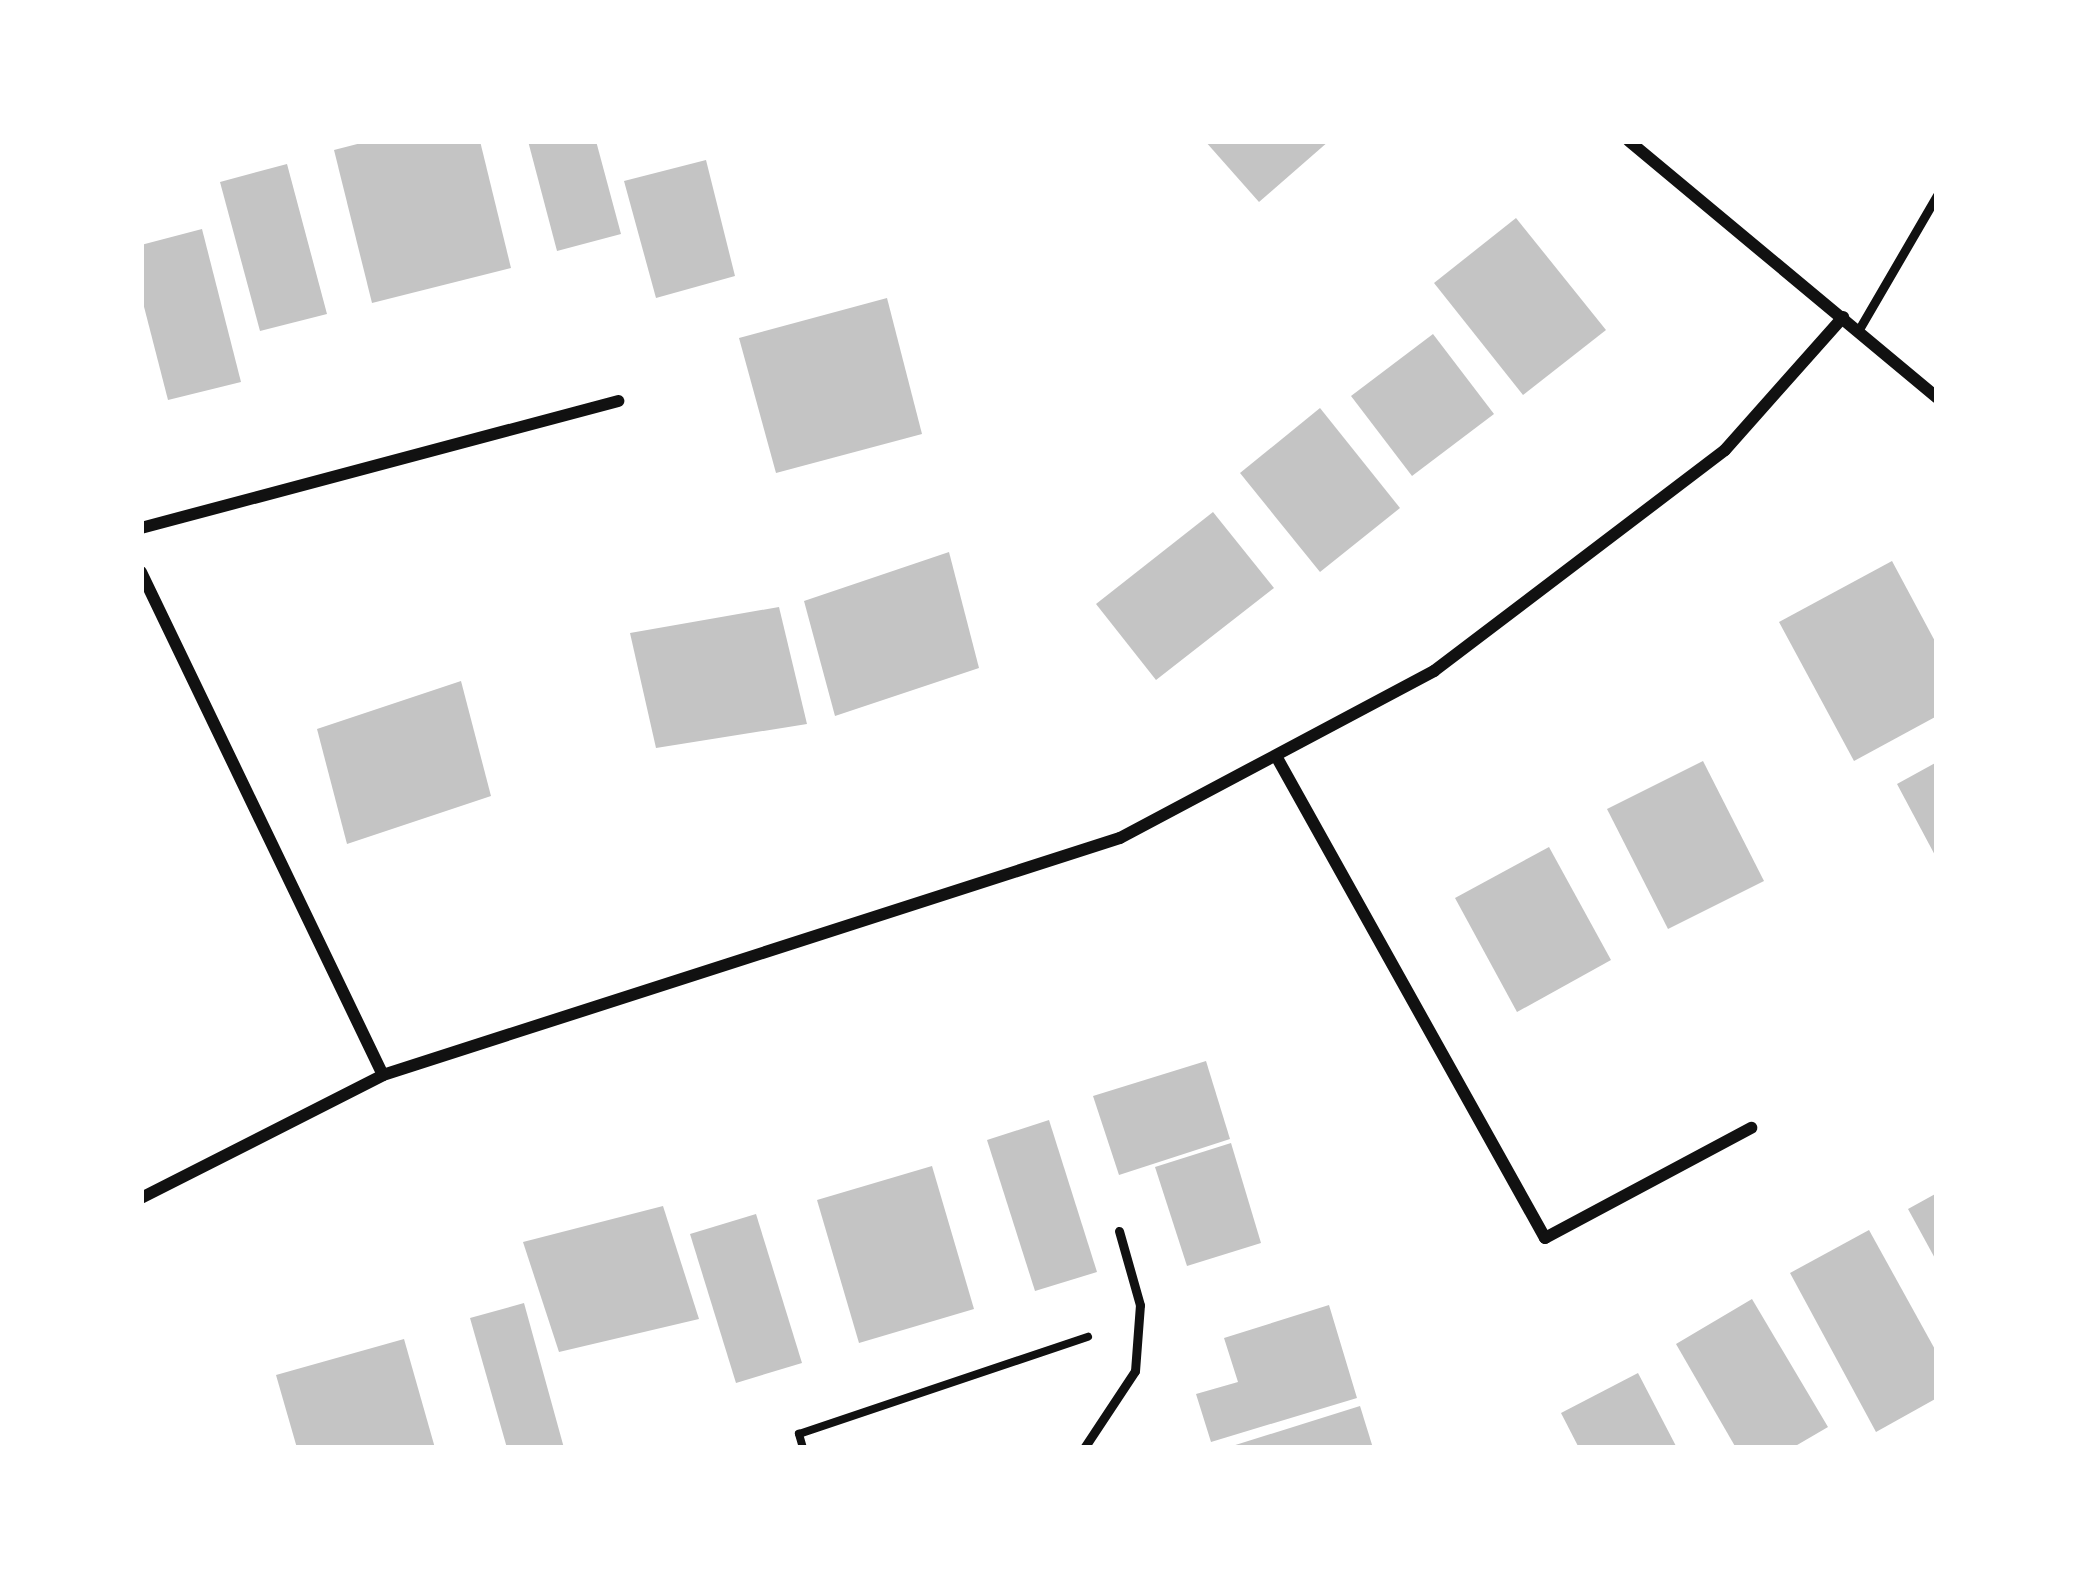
<!DOCTYPE html>
<html>
<head>
<meta charset="utf-8">
<style>
  body { margin:0 }
  #map { position:relative; width:2078px; height:1589px; overflow:hidden; background:#fff; font-family:Roboto,sans-serif }
  div>[style] { position:absolute }
  .building>* { inset:0; background:#c4c4c4 }
  .path>* { height:8px; margin:-4px; padding:0 4px; transform-origin:4px; border-radius:4px; background:#111 }
  .service>* { height:9px; margin:-4.5px; padding:0 4.5px; transform-origin:4.5px; border-radius:4.5px; background:#111 }
  .minor>* { height:12px; margin:-6px; padding:0 6px; transform-origin:6px; border-radius:6px; background:#111 }
  span { translate:-50% -50%; white-space:nowrap; text-align:center; line-height:1.15; -webkit-text-stroke:10px #fff; paint-order:stroke }
  .frame { position:absolute; inset:0; border:144px solid #fff; pointer-events:none }
</style>
</head>
<body>
<div id="map">
  <div class="building">
    <i style="clip-path:polygon(369px 141px,480px 141px,511px 268px,372px 303px,334px 150px)"></i>
    <i style="clip-path:polygon(528px 141px,596px 141px,621px 234px,557px 251px)"></i>
    <i style="clip-path:polygon(1205px 141px,1329px 141px,1259px 202px)"></i>
    <i style="clip-path:polygon(706px 160px,735px 276px,656px 298px,624px 181px)"></i>
    <i style="clip-path:polygon(287px 164px,327px 314px,260px 331px,220px 182px)"></i>
    <i style="clip-path:polygon(1516px 218px,1606px 330px,1523px 395px,1434px 283px)"></i>
    <i style="clip-path:polygon(202px 229px,241px 382px,168px 400px,141px 295px,141px 245px)"></i>
    <i style="clip-path:polygon(887px 298px,922px 434px,776px 473px,739px 338px)"></i>
    <i style="clip-path:polygon(1433px 334px,1494px 414px,1412px 476px,1351px 396px)"></i>
    <i style="clip-path:polygon(1320px 408px,1400px 508px,1320px 572px,1240px 473px)"></i>
    <i style="clip-path:polygon(1213px 512px,1274px 588px,1156px 680px,1096px 604px)"></i>
    <i style="clip-path:polygon(949px 552px,979px 668px,835px 716px,804px 601px)"></i>
    <i style="clip-path:polygon(1892px 561px,1937px 645px,1937px 716px,1854px 761px,1779px 622px)"></i>
    <i style="clip-path:polygon(779px 607px,807px 724px,656px 748px,630px 633px)"></i>
    <i style="clip-path:polygon(461px 681px,491px 796px,347px 844px,317px 729px)"></i>
    <i style="clip-path:polygon(1703px 761px,1764px 881px,1668px 929px,1607px 809px)"></i>
    <i style="clip-path:polygon(1937px 762px,1937px 859px,1897px 784px)"></i>
    <i style="clip-path:polygon(1549px 847px,1611px 960px,1517px 1012px,1455px 898px)"></i>
    <i style="clip-path:polygon(1206px 1061px,1230px 1139px,1119px 1175px,1093px 1096px)"></i>
    <i style="clip-path:polygon(1049px 1120px,1097px 1272px,1035px 1291px,987px 1140px)"></i>
    <i style="clip-path:polygon(1231px 1143px,1261px 1243px,1187px 1266px,1155px 1167px)"></i>
    <i style="clip-path:polygon(932px 1166px,974px 1309px,859px 1343px,817px 1200px)"></i>
    <i style="clip-path:polygon(1937px 1193px,1937px 1262px,1908px 1209px)"></i>
    <i style="clip-path:polygon(663px 1206px,699px 1319px,559px 1352px,523px 1242px)"></i>
    <i style="clip-path:polygon(756px 1214px,802px 1363px,736px 1383px,690px 1234px)"></i>
    <i style="clip-path:polygon(1869px 1230px,1937px 1353px,1937px 1398px,1876px 1432px,1790px 1273px)"></i>
    <i style="clip-path:polygon(1752px 1299px,1828px 1427px,1792px 1448px,1736px 1448px,1676px 1344px)"></i>
    <i style="clip-path:polygon(524px 1303px,564px 1448px,507px 1448px,470px 1318px)"></i>
    <i style="clip-path:polygon(1329px 1305px,1357px 1398px,1211px 1442px,1196px 1394px,1238px 1382px,1224px 1338px)"></i>
    <i style="clip-path:polygon(404px 1339px,435px 1448px,297px 1448px,276px 1375px)"></i>
    <i style="clip-path:polygon(1638px 1373px,1677px 1448px,1579px 1448px,1561px 1413px)"></i>
    <i style="clip-path:polygon(1360px 1406px,1373px 1448px,1229px 1448px,1229px 1447px)"></i>
  </div>
  <div class="path">
    <i style="left:803px;top:1448px;width:15px;rotate:-106deg"></i>
    <i style="left:799px;top:1434px;width:305px;rotate:-18.6deg"></i>
  </div>
  <div class="service">
    <i style="left:1858px;top:331px;width:157px;rotate:-59.8deg"></i>
    <i style="left:1084px;top:1448px;width:92px;rotate:-56.5deg"></i>
    <i style="left:1135px;top:1371px;width:66px;rotate:-85.7deg"></i>
    <i style="left:1140px;top:1305px;width:77px;rotate:-105.8deg"></i>
  </div>
  <div class="minor">
    <i style="left:1629px;top:141px;width:401px;rotate:39.8deg"></i>
    <i style="left:141px;top:528px;width:494px;rotate:-14.9deg"></i>
    <i style="left:141px;top:572px;width:558px;rotate:64.31deg"></i>
    <i style="left:1276px;top:756px;width:552px;rotate:60.83deg"></i>
    <i style="left:1545px;top:1238px;width:234px;rotate:-28.1deg"></i>
    <i style="left:141px;top:1198px;width:271px;rotate:-26.9deg"></i>
    <i style="left:383px;top:1075px;width:774px;rotate:-17.83deg"></i>
    <i style="left:1120px;top:838px;width:356px;rotate:-28deg"></i>
    <i style="left:1434px;top:671px;width:365px;rotate:-37.2deg"></i>
    <i style="left:1725px;top:450px;width:178px;rotate:-48.4deg"></i>
  </div>
  <div class="frame"></div>
</div>
</body>
</html>
